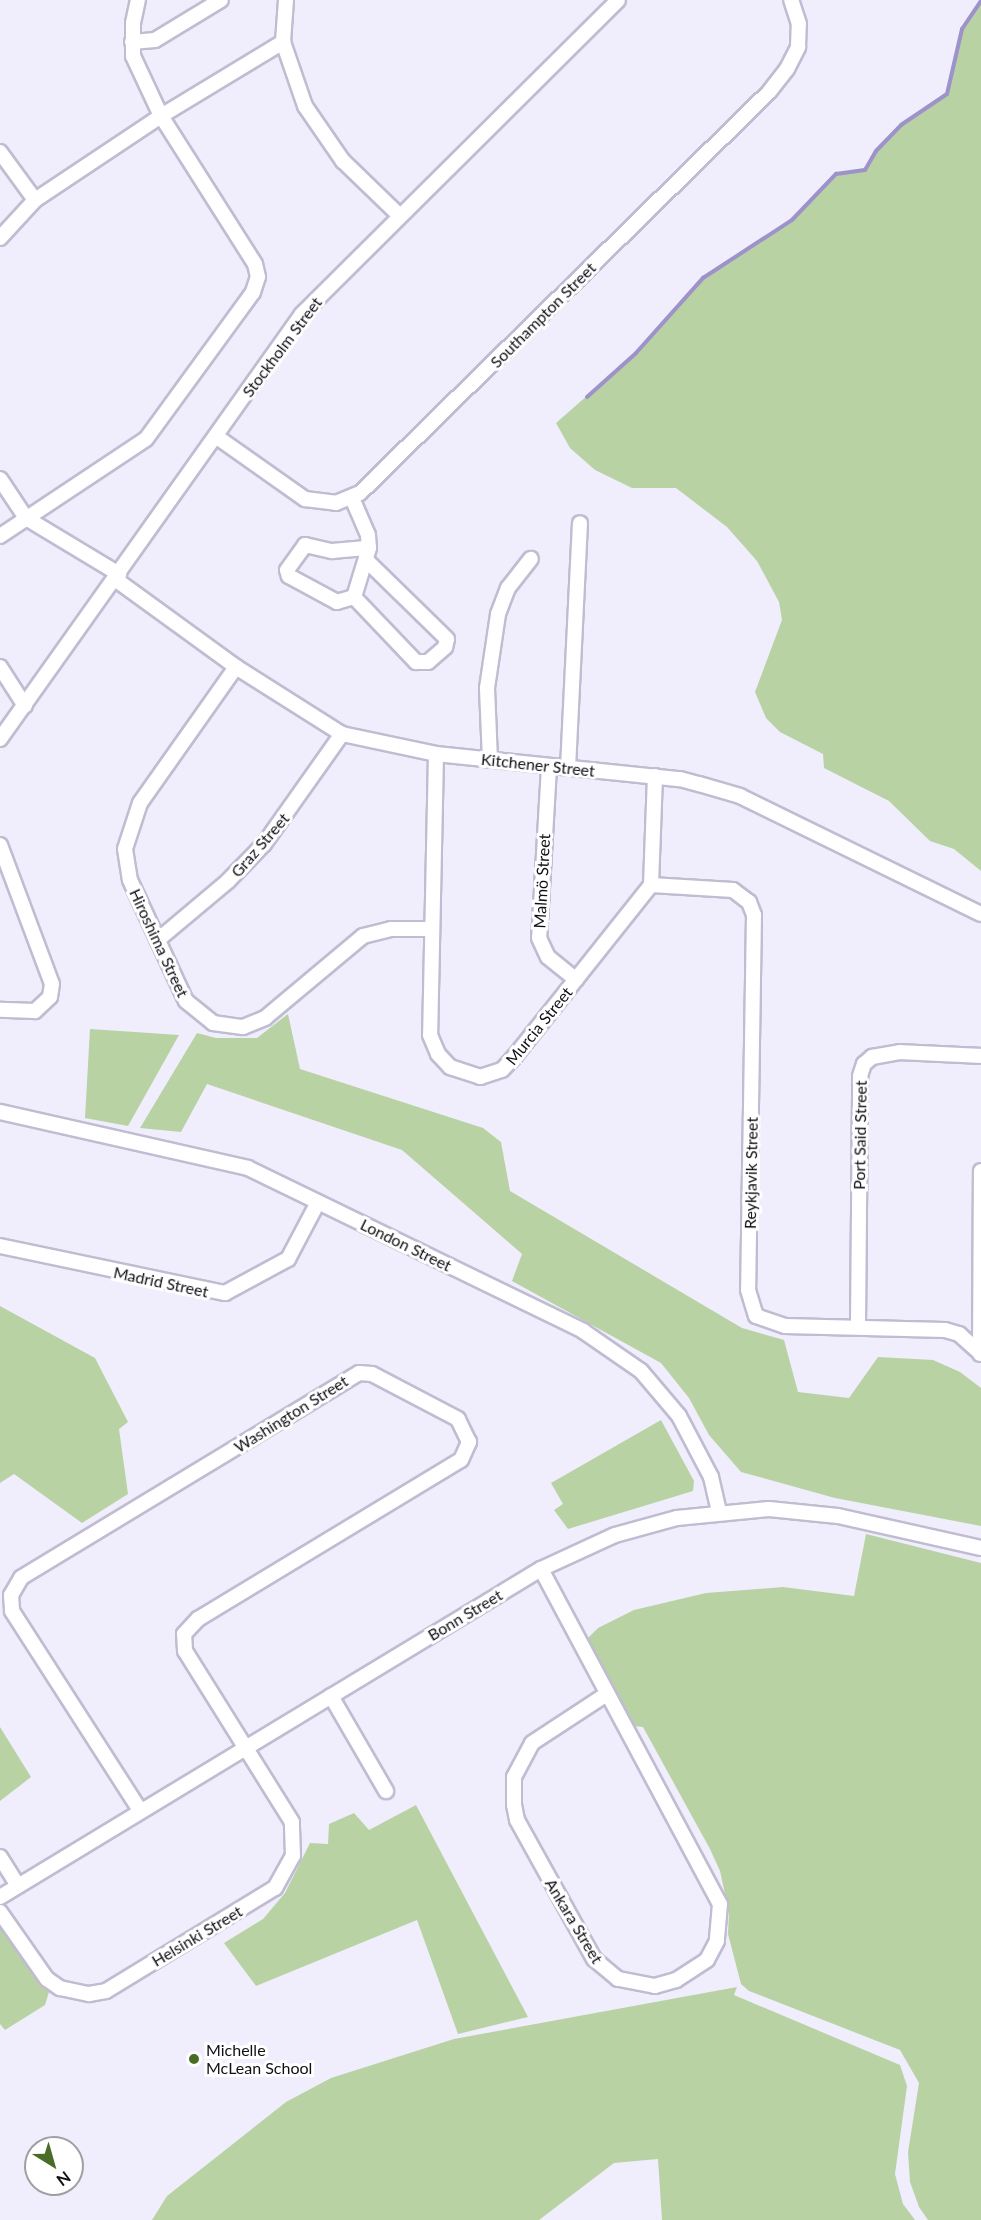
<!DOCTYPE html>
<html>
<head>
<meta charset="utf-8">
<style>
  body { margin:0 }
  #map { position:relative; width:981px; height:2220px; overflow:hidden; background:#f0eefc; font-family:Lato,sans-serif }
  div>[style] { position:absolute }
  .green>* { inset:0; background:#b8d2a4 }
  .stream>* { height:4px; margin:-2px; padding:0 2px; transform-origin:2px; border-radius:2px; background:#9d92ca }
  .roads { filter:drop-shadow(2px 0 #c0bcd1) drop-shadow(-2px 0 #c0bcd1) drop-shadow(0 2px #c0bcd1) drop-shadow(0 -2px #c0bcd1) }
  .minor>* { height:14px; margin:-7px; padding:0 7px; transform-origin:7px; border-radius:7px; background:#fff }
  .dots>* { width:16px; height:16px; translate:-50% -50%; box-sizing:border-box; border:3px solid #fff; border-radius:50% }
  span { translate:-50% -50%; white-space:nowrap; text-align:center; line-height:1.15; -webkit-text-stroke:6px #fff; paint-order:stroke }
  .street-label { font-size:16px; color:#110f16 }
  .poi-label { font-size:16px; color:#110f16 }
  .left { translate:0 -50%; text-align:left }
  .north { position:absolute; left:24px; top:2136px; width:60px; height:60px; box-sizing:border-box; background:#fff; border:2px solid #a09fa2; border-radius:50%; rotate:143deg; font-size:16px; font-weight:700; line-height:24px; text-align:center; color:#110f16 }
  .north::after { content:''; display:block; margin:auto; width:21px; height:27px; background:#496d26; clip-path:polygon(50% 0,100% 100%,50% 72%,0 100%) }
</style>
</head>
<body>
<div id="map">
  <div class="green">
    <i style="clip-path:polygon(981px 1px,981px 871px,954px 849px,930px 841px,889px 801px,824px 768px,823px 754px,780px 732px,766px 718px,755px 692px,782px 620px,779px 602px,757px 561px,727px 527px,676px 488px,632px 488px,595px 470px,570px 448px,556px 423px,636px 353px,703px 278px,792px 220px,836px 174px,865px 170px,876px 151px,901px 125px,946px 94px,962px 29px)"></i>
    <i style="clip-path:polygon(288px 1014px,300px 1069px,483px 1128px,501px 1142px,510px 1191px,742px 1328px,784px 1340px,798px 1392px,849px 1398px,878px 1357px,933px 1360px,960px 1372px,981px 1388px,981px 1526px,835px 1498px,741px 1472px,709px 1435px,689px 1398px,661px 1363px,512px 1281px,522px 1254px,402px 1150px,207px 1084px,181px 1132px,140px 1128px,197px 1033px,216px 1038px,257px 1038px)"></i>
    <i style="clip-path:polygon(90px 1029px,179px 1035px,128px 1126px,85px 1118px)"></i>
    <i style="clip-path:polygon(0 1306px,95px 1358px,128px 1422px,119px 1429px,128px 1494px,82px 1523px,14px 1474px,0 1483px)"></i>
    <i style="clip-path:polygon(661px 1420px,694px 1481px,693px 1491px,568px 1529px,554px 1510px,563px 1504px,551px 1483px)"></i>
    <i style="clip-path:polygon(866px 1534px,981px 1563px,981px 2220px,928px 2220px,919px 2207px,910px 2182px,908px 2152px,919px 2083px,900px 2050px,749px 1991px,741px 1984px,728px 1934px,729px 1912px,720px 1871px,710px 1849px,643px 1727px,633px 1726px,585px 1641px,598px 1628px,634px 1610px,706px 1593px,783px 1587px,854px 1596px)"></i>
    <i style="clip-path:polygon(0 1727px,31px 1777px,0 1801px)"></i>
    <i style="clip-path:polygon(416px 1805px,528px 2017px,458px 2034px,417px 1920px,256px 1986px,224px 1943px,263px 1919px,285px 1893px,310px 1843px,328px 1844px,329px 1824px,354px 1813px,369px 1830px)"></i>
    <i style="clip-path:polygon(0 1925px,49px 1992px,45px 2005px,5px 2030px,0 2024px)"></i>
    <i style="clip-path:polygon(737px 1987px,734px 1995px,900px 2065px,907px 2086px,895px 2174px,903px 2204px,915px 2220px,662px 2220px,658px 2159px,614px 2163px,539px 2220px,152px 2220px,167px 2196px,286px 2102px,331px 2078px,454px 2039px)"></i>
  </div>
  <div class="stream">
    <i style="left:587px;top:397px;width:66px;rotate:-41.9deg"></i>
    <i style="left:636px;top:353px;width:101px;rotate:-48.2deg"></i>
    <i style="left:703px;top:278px;width:106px;rotate:-33.1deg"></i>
    <i style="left:792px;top:220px;width:64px;rotate:-46.3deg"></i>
    <i style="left:836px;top:174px;width:29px;rotate:-8deg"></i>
    <i style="left:865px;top:170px;width:22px;rotate:-60deg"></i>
    <i style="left:876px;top:151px;width:36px;rotate:-46deg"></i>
    <i style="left:901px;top:125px;width:55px;rotate:-34deg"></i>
    <i style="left:947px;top:94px;width:67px;rotate:-77deg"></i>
    <i style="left:962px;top:29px;width:34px;rotate:-56deg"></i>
  </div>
  <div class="roads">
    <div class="minor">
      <i style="left:286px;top:0;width:42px;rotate:94.1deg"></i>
      <i style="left:283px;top:42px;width:68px;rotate:71deg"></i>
      <i style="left:305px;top:106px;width:67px;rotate:55.4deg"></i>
      <i style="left:343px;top:161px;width:79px;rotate:44deg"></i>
      <i style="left:132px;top:42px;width:23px;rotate:-5deg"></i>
      <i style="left:155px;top:40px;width:77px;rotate:-31.2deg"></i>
      <i style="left:0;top:152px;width:59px;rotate:53.9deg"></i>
      <i style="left:0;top:238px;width:52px;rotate:-47.4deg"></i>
      <i style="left:35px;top:200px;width:151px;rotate:-33.7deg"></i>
      <i style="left:161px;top:116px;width:143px;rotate:-31.2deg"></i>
      <i style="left:217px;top:437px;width:108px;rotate:35.2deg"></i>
      <i style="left:305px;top:499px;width:31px;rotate:7deg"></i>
      <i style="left:336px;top:503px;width:26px;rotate:-23deg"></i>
      <i style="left:360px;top:493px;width:573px;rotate:-44.43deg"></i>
      <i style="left:769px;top:92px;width:29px;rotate:-52deg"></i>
      <i style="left:787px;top:69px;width:25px;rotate:-63deg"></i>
      <i style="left:798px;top:47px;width:23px;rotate:-88deg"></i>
      <i style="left:799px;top:24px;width:25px;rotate:-108deg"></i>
      <i style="left:0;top:479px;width:47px;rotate:56.3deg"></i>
      <i style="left:26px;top:518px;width:109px;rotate:31.1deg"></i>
      <i style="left:352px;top:498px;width:40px;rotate:66.6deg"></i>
      <i style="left:368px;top:535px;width:13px;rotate:86deg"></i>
      <i style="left:369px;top:548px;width:51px;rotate:107deg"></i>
      <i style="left:354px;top:597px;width:90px;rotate:46.4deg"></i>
      <i style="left:416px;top:662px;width:12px"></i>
      <i style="left:428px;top:662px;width:23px;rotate:-41deg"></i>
      <i style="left:445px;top:647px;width:8px;rotate:-76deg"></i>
      <i style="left:447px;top:639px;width:112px;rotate:-135.7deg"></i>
      <i style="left:0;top:536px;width:175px;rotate:-33.6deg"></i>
      <i style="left:146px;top:439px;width:182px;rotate:-53.9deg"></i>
      <i style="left:253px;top:292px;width:16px;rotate:-72deg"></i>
      <i style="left:258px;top:277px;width:13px;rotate:-103deg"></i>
      <i style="left:255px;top:264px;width:175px;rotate:-122.4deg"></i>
      <i style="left:161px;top:116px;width:66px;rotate:-115deg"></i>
      <i style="left:133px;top:56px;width:33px;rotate:-90deg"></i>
      <i style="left:133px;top:23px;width:24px;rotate:-78deg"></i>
      <i style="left:115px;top:579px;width:150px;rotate:36deg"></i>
      <i style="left:236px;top:667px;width:125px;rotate:32.3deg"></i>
      <i style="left:342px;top:734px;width:96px;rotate:12deg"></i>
      <i style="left:436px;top:754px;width:245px;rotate:5.9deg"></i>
      <i style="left:680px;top:779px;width:20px;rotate:15deg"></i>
      <i style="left:699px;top:784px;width:43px;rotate:16.3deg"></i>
      <i style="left:740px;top:796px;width:268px;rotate:26.1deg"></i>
      <i style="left:354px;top:597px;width:18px;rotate:164deg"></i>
      <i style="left:337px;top:602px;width:55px;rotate:-151.6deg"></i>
      <i style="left:289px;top:576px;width:6px;rotate:-108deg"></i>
      <i style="left:287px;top:570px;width:31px;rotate:-54deg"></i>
      <i style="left:305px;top:545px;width:28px;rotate:13deg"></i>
      <i style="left:332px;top:551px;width:37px;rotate:-5deg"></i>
      <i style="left:0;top:667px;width:46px;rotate:57.3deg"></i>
      <i style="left:236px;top:667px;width:166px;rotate:125.2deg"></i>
      <i style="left:140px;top:803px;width:48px;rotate:108.1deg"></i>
      <i style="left:125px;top:849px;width:31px;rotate:81deg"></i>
      <i style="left:130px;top:880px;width:133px;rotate:65.2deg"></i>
      <i style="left:186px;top:1001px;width:35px;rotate:39deg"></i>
      <i style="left:213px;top:1023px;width:30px;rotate:8deg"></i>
      <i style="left:243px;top:1027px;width:24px;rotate:-22deg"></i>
      <i style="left:265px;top:1018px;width:128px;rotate:-39.9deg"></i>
      <i style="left:363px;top:936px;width:29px;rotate:-14deg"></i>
      <i style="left:391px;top:929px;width:41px"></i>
      <i style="left:0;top:739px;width:521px;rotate:-54.6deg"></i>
      <i style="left:302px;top:314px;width:445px;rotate:-44.8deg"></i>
      <i style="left:436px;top:754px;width:281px;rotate:91.2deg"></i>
      <i style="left:430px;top:1035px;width:21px;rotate:67deg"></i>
      <i style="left:438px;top:1054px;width:18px;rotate:47deg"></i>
      <i style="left:450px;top:1067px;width:32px;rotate:18deg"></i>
      <i style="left:480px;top:1077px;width:23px;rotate:-18deg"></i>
      <i style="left:502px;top:1070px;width:19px;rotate:-47deg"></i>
      <i style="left:515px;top:1056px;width:218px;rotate:-51.5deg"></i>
      <i style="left:651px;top:885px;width:109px;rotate:-87.9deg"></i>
      <i style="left:490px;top:760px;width:72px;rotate:-92.4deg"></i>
      <i style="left:487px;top:688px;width:75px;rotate:-81.5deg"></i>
      <i style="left:498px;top:614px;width:28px;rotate:-69deg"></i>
      <i style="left:508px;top:588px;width:37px;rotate:-52deg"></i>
      <i style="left:549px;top:767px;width:171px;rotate:93.3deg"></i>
      <i style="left:539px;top:938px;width:21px;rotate:65deg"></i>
      <i style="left:548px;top:957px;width:36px;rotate:39deg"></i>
      <i style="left:568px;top:768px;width:245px;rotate:-87.2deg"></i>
      <i style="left:0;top:845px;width:148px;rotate:69.5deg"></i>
      <i style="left:52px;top:984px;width:13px;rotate:99deg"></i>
      <i style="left:50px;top:997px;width:21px;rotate:137deg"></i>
      <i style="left:35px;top:1011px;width:35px;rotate:-178deg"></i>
      <i style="left:651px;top:885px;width:82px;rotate:3.5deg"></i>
      <i style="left:733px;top:890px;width:20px;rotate:37deg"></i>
      <i style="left:749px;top:902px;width:14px;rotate:69deg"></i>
      <i style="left:754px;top:915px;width:375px;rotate:90.9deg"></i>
      <i style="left:748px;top:1290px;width:27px;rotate:73deg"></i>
      <i style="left:756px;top:1316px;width:31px;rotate:19deg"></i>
      <i style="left:785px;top:1326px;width:160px;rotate:1.4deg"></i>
      <i style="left:945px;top:1330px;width:15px;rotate:16deg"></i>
      <i style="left:959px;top:1334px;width:24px;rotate:42deg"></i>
      <i style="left:159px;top:939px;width:90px;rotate:-40deg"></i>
      <i style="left:228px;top:881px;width:52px;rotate:-45.8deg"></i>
      <i style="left:264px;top:844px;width:135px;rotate:-54.7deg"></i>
      <i style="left:0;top:1112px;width:254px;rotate:12.7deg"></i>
      <i style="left:248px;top:1168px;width:373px;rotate:25.9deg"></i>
      <i style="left:583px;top:1331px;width:70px;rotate:34.6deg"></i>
      <i style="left:641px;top:1371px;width:59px;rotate:49.8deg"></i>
      <i style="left:679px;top:1416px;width:69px;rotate:62.3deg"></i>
      <i style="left:711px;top:1477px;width:36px;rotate:77deg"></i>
      <i style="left:0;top:1246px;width:230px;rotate:11.8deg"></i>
      <i style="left:225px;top:1293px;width:72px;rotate:-28.4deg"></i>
      <i style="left:288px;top:1259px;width:64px;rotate:-62.2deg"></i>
      <i style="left:858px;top:1326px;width:250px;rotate:-89.5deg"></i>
      <i style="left:860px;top:1076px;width:13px;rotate:-72deg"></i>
      <i style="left:864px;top:1064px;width:11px;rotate:-41deg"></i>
      <i style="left:872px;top:1057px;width:28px;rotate:-10deg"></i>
      <i style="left:900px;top:1052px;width:81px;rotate:2.8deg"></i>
      <i style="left:980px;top:1354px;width:183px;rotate:-89.7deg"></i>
      <i style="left:541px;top:1569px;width:380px;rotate:61.9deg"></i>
      <i style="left:720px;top:1904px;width:37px;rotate:95deg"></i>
      <i style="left:717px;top:1941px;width:21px;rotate:118deg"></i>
      <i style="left:707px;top:1960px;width:37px;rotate:147deg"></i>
      <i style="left:676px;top:1980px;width:22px;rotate:164deg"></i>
      <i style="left:655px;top:1986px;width:38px;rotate:-169deg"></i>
      <i style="left:618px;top:1979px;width:31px;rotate:-140deg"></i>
      <i style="left:594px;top:1959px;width:159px;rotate:-119deg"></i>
      <i style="left:517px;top:1820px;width:15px;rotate:-101deg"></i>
      <i style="left:514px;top:1805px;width:28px;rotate:-90deg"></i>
      <i style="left:514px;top:1777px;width:38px;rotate:-62deg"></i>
      <i style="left:532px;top:1743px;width:90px;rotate:-33.2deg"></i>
      <i style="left:331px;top:1696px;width:110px;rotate:59.9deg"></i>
      <i style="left:0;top:1857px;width:34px;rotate:58deg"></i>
      <i style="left:0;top:1897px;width:633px;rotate:-31.23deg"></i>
      <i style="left:541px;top:1569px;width:81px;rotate:-24.7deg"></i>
      <i style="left:615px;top:1535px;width:64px;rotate:-15.3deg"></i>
      <i style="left:677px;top:1518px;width:92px;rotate:-5.6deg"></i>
      <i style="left:769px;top:1509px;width:69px;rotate:5.8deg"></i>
      <i style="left:838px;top:1516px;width:147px;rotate:12.6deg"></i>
      <i style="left:0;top:1912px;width:82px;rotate:55deg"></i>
      <i style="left:47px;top:1979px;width:16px;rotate:35deg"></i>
      <i style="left:60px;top:1988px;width:30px;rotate:12deg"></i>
      <i style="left:89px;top:1994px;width:17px;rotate:-10deg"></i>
      <i style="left:106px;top:1991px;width:198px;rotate:-31.4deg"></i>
      <i style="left:275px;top:1888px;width:37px;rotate:-61deg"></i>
      <i style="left:293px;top:1856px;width:34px;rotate:-92deg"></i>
      <i style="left:292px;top:1822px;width:202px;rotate:-122deg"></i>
      <i style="left:185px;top:1651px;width:17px;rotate:-93deg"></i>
      <i style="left:184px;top:1634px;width:21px;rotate:-47deg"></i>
      <i style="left:198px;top:1619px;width:307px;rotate:-31.2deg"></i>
      <i style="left:461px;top:1460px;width:20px;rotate:-66deg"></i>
      <i style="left:469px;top:1442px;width:25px;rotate:-116deg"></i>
      <i style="left:458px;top:1419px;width:97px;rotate:-152.4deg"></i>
      <i style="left:372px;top:1374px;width:13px;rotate:-176deg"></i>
      <i style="left:359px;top:1373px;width:395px;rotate:148.8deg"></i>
      <i style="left:21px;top:1578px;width:20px;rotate:120deg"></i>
      <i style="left:11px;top:1595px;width:16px;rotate:86deg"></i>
      <i style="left:12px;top:1611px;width:237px;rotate:57.3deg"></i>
    </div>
  </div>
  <div class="dots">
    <i style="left:194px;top:2059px;background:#496d26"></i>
  </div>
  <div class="street-label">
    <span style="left:543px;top:315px;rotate:-45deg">Southampton Street</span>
    <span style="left:282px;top:347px;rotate:-53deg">Stockholm Street</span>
    <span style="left:538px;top:765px;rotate:6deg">Kitchener Street</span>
    <span style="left:260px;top:845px;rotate:-49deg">Graz Street</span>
    <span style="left:542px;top:881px;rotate:-87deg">Malmö Street</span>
    <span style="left:159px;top:943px;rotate:65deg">Hiroshima Street</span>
    <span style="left:539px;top:1026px;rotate:-51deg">Murcia Street</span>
    <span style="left:860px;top:1135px;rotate:-89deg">Port Said Street</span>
    <span style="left:751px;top:1173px;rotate:-89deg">Reykjavik Street</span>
    <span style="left:406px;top:1245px;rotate:26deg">London Street</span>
    <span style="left:161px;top:1282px;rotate:12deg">Madrid Street</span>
    <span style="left:291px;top:1414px;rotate:-32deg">Washington Street</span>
    <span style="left:465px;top:1615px;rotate:-31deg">Bonn Street</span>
    <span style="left:574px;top:1921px;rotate:59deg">Ankara Street</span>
    <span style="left:197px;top:1936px;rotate:-31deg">Helsinki Street</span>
  </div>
  <div class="poi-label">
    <span class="left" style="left:206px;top:2059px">Michelle<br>McLean School</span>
  </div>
  <div class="north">N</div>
</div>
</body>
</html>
